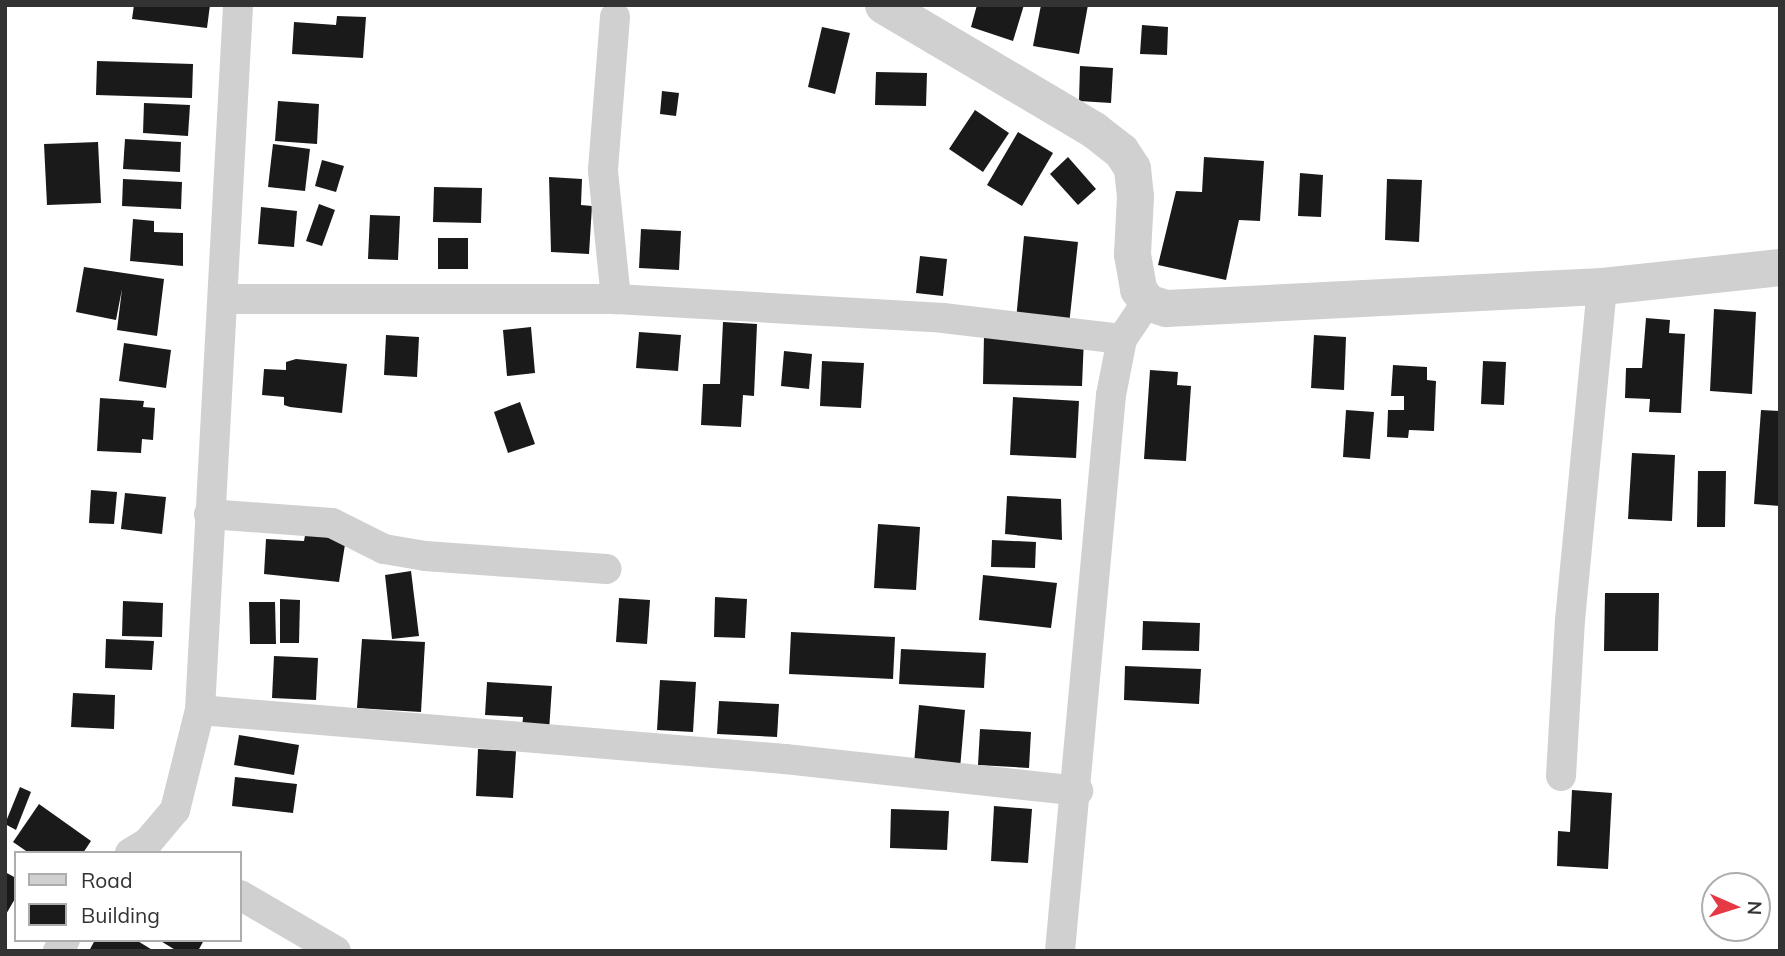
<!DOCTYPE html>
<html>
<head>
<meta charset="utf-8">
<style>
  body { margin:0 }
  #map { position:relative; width:1785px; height:956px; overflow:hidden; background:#fff; font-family:Mulish,sans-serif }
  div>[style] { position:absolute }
  .building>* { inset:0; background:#1a1a1a }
  .minor>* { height:30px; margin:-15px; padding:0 15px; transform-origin:15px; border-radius:15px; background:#d0d0d0 }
  .tertiary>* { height:37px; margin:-18.5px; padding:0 18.5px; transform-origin:18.5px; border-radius:18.5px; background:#d0d0d0 }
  span { translate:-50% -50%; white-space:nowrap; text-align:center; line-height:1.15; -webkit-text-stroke:7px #fff; paint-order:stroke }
  .frame { position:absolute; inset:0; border:7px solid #333; pointer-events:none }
  .legend { position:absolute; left:14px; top:851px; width:228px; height:91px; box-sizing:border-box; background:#fff; border:2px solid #adadad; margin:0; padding:9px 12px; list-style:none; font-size:21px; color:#333 }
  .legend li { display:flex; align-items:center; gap:14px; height:35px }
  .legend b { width:35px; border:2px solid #adadad }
  .north { position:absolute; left:1701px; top:872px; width:70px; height:70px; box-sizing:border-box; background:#fff; border:2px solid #adadad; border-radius:50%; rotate:93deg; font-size:19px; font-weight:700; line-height:28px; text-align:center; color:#333 }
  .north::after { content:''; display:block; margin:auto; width:24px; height:32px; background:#e63946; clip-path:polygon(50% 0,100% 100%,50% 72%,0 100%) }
</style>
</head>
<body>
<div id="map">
  <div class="building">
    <i style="clip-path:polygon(134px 5px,210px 5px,207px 28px,132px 19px)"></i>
    <i style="clip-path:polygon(977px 5px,1024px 5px,1013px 41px,971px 27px)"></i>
    <i style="clip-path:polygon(1041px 5px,1088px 5px,1079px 54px,1033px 46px)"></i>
    <i style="clip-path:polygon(337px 16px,366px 17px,363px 58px,292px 54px,294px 22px,336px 25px)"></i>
    <i style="clip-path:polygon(1142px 25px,1168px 27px,1167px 55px,1140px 54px)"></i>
    <i style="clip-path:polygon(822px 27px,850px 33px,835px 94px,808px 87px)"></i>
    <i style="clip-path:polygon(97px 61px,193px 64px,192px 98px,96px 95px)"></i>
    <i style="clip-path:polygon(1080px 66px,1113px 68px,1111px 103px,1079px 101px)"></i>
    <i style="clip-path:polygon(876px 72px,927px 73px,926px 106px,875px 105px)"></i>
    <i style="clip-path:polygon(662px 91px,679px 93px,676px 116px,660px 114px)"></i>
    <i style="clip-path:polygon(278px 101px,319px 104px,317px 144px,275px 141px)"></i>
    <i style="clip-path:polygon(144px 103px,190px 105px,188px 136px,143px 133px)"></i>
    <i style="clip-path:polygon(975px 110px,1009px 133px,983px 172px,949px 149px)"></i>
    <i style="clip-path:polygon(1018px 132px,1053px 153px,1022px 206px,987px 185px)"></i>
    <i style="clip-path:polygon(125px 139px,181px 142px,180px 172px,123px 169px)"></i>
    <i style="clip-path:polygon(98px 142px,101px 203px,47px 205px,44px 144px)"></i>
    <i style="clip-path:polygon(273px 144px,310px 149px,305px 191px,268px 187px)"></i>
    <i style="clip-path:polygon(1068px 157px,1096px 189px,1078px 205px,1050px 174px)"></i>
    <i style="clip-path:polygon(1204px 157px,1264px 161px,1260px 221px,1239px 220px,1226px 280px,1158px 265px,1176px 191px,1202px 192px)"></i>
    <i style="clip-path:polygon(322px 160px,344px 166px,336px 192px,315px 186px)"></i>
    <i style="clip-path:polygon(1300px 173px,1323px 175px,1321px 217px,1298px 216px)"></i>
    <i style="clip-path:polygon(549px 177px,582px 179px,581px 205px,592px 206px,589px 254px,551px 252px)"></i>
    <i style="clip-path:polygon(123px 179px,182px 182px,181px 209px,122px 206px)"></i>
    <i style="clip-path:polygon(1387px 179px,1422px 180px,1419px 242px,1385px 240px)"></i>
    <i style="clip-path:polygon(434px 187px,482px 188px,481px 223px,433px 222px)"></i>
    <i style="clip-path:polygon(319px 204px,335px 210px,322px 246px,306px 241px)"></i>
    <i style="clip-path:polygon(261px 207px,297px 211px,294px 247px,258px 244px)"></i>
    <i style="clip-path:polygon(370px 215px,400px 216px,398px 260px,368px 259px)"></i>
    <i style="clip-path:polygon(133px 219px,154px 221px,154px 232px,183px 233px,183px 266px,130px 261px)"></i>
    <i style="clip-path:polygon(641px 229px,681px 231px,679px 270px,639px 268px)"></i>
    <i style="clip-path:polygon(1024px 236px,1078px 242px,1069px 325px,1016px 320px)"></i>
    <i style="clip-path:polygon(438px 238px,468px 238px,468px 269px,438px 269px)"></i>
    <i style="clip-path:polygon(920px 256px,947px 259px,943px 296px,916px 293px)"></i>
    <i style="clip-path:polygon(84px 267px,164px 279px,157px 336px,117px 330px,122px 289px,116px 320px,76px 312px)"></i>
    <i style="clip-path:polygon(1714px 309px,1756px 312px,1752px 394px,1710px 391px)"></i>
    <i style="clip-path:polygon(1646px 318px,1670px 320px,1669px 333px,1685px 334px,1681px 413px,1649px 412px,1650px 399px,1625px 398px,1626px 368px,1642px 368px)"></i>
    <i style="clip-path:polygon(723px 322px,757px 324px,754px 396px,743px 395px,741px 427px,701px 425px,703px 384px,720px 384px)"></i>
    <i style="clip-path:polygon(531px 327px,535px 373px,507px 376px,503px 330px)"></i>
    <i style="clip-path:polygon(639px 332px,681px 335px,678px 371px,636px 368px)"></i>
    <i style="clip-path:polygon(386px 335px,419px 337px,417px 377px,384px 375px)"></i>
    <i style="clip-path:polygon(984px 335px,1084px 337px,1082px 386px,983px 384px)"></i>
    <i style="clip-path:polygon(1314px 335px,1346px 337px,1344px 390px,1311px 388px)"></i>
    <i style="clip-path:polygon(124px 343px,171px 350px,166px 388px,119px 381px)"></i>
    <i style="clip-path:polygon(784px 351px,812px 354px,809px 389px,781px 386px)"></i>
    <i style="clip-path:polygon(296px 359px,347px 364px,342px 413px,290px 407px,284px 405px,284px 397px,262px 395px,264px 369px,286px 370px,286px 362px)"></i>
    <i style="clip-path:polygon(822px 361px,864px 363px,861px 408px,820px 406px)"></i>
    <i style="clip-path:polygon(1483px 361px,1506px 362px,1504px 405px,1481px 404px)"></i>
    <i style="clip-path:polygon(1393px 365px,1427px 367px,1427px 380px,1436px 381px,1434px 431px,1409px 430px,1408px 438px,1387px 437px,1388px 410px,1404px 410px,1404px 396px,1391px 396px)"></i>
    <i style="clip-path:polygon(1150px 370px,1178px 372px,1177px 385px,1191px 386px,1186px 461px,1144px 459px)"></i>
    <i style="clip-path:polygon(1013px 397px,1079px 401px,1076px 458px,1010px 455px)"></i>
    <i style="clip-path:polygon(100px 398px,144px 401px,143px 407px,155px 408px,153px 440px,142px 439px,141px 453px,97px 451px)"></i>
    <i style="clip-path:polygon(520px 402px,535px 444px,508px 453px,494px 412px)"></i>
    <i style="clip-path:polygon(1346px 410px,1374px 412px,1370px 459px,1343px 457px)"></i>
    <i style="clip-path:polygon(1761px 410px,1780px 411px,1780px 506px,1754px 504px)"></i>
    <i style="clip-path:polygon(1632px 453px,1675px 455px,1672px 521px,1628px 519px)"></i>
    <i style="clip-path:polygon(1698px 471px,1726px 471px,1725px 527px,1697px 527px)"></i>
    <i style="clip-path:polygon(91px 490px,117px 492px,114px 524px,89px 523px)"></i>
    <i style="clip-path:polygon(125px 493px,166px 497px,162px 534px,121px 529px)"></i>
    <i style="clip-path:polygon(1007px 496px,1061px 499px,1062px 540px,1005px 534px)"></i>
    <i style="clip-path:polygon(878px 524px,920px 527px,916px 590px,874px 588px)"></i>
    <i style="clip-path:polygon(307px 525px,347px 532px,339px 582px,264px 574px,266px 539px,304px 541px)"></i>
    <i style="clip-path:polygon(992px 540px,1036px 542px,1035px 568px,991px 567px)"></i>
    <i style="clip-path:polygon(411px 571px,419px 636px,392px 639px,385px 575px)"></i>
    <i style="clip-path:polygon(983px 575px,1057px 583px,1051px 628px,979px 620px)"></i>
    <i style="clip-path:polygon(1605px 593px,1659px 593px,1658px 651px,1604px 651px)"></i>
    <i style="clip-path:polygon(715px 597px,747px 599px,745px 638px,714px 637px)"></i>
    <i style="clip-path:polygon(619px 598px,650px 600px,647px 644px,616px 642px)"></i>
    <i style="clip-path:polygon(280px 599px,300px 600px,299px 643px,280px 643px)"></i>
    <i style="clip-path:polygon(123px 601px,163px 603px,162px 637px,122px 636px)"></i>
    <i style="clip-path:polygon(249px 602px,275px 602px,276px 644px,250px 644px)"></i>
    <i style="clip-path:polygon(1143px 621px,1200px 623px,1199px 651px,1142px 650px)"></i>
    <i style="clip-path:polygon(791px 632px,895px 637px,893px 679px,789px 674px)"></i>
    <i style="clip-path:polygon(106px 639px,154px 641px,152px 670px,105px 668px)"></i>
    <i style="clip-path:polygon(362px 639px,425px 642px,421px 712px,357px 708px)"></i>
    <i style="clip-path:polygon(901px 649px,986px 653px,984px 688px,899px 684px)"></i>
    <i style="clip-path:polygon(274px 656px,318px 658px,316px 700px,272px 698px)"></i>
    <i style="clip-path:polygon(1125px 666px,1201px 669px,1199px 704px,1124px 700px)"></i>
    <i style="clip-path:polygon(660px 680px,696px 682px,693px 732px,657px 730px)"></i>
    <i style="clip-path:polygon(487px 682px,552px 686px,549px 731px,522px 729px,523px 717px,485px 715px)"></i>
    <i style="clip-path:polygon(73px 693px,115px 695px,114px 729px,71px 727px)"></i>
    <i style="clip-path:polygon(719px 701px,779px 704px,777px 737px,717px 734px)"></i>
    <i style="clip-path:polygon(919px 705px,965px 710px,960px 769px,914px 764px)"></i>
    <i style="clip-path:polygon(980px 729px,1031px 732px,1029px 768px,978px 765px)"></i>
    <i style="clip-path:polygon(239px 735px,299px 745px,294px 775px,234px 765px)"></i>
    <i style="clip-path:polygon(478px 749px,516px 751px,513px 798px,476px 796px)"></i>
    <i style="clip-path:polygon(235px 777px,297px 784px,293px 813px,232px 806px)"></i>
    <i style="clip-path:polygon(20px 787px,31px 792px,16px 830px,5px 824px)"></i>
    <i style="clip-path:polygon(1572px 790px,1612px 793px,1608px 869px,1557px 866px,1558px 831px,1570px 832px)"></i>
    <i style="clip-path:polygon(39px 804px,91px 841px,83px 853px,29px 853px,13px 842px)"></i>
    <i style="clip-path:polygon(994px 806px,1032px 809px,1028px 863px,991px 861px)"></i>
    <i style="clip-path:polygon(891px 809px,949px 811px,947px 850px,890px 848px)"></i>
    <i style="clip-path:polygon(5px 872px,16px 878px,16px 897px,5px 916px)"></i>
    <i style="clip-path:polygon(95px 940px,136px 940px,154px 951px,89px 951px)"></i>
    <i style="clip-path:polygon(159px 940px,204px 940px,198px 951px,177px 951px)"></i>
  </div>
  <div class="minor">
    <i style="left:615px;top:17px;width:154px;rotate:94.5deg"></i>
    <i style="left:603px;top:171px;width:129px;rotate:84.2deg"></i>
    <i style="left:225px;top:299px;width:391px"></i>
    <i style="left:616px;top:299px;width:328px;rotate:3.3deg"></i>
    <i style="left:943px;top:318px;width:180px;rotate:6.7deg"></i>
    <i style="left:209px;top:514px;width:123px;rotate:4.2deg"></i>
    <i style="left:332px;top:523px;width:58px;rotate:26.6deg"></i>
    <i style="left:384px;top:549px;width:42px;rotate:9.7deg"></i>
    <i style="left:425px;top:556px;width:182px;rotate:4.1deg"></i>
    <i style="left:200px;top:710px;width:587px;rotate:4.79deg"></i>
    <i style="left:785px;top:759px;width:295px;rotate:6.2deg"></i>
    <i style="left:1561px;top:776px;width:156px;rotate:-86.7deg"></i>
    <i style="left:1570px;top:620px;width:336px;rotate:-84.5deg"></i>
    <i style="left:130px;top:853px;width:21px;rotate:-31deg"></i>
    <i style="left:148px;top:842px;width:42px;rotate:-49.8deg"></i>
    <i style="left:175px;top:810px;width:103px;rotate:-76deg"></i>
    <i style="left:200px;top:710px;width:706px;rotate:-86.91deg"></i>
    <i style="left:240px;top:895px;width:111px;rotate:30.3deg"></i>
    <i style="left:58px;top:951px;width:13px;rotate:-58deg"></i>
    <i style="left:1060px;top:951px;width:558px;rotate:-84.76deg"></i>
    <i style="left:1111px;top:395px;width:57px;rotate:-78.9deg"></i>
    <i style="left:1122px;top:339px;width:45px;rotate:-56deg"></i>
  </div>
  <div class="tertiary">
    <i style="left:883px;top:5px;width:245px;rotate:30.6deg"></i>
    <i style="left:1094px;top:130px;width:34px;rotate:38deg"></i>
    <i style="left:1121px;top:151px;width:20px;rotate:57deg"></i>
    <i style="left:1132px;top:168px;width:28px;rotate:84deg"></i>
    <i style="left:1135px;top:196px;width:58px;rotate:93deg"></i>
    <i style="left:1132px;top:254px;width:36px;rotate:80deg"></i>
    <i style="left:1138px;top:289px;width:16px;rotate:55deg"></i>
    <i style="left:1147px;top:302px;width:20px;rotate:18deg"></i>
    <i style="left:1166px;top:308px;width:437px;rotate:-2.9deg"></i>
    <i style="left:1602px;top:286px;width:179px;rotate:-6.1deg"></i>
  </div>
  <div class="frame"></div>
  <ul class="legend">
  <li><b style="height:9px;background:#d0d0d0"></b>Road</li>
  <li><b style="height:19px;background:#1a1a1a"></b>Building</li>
  </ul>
  <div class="north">N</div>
</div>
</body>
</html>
